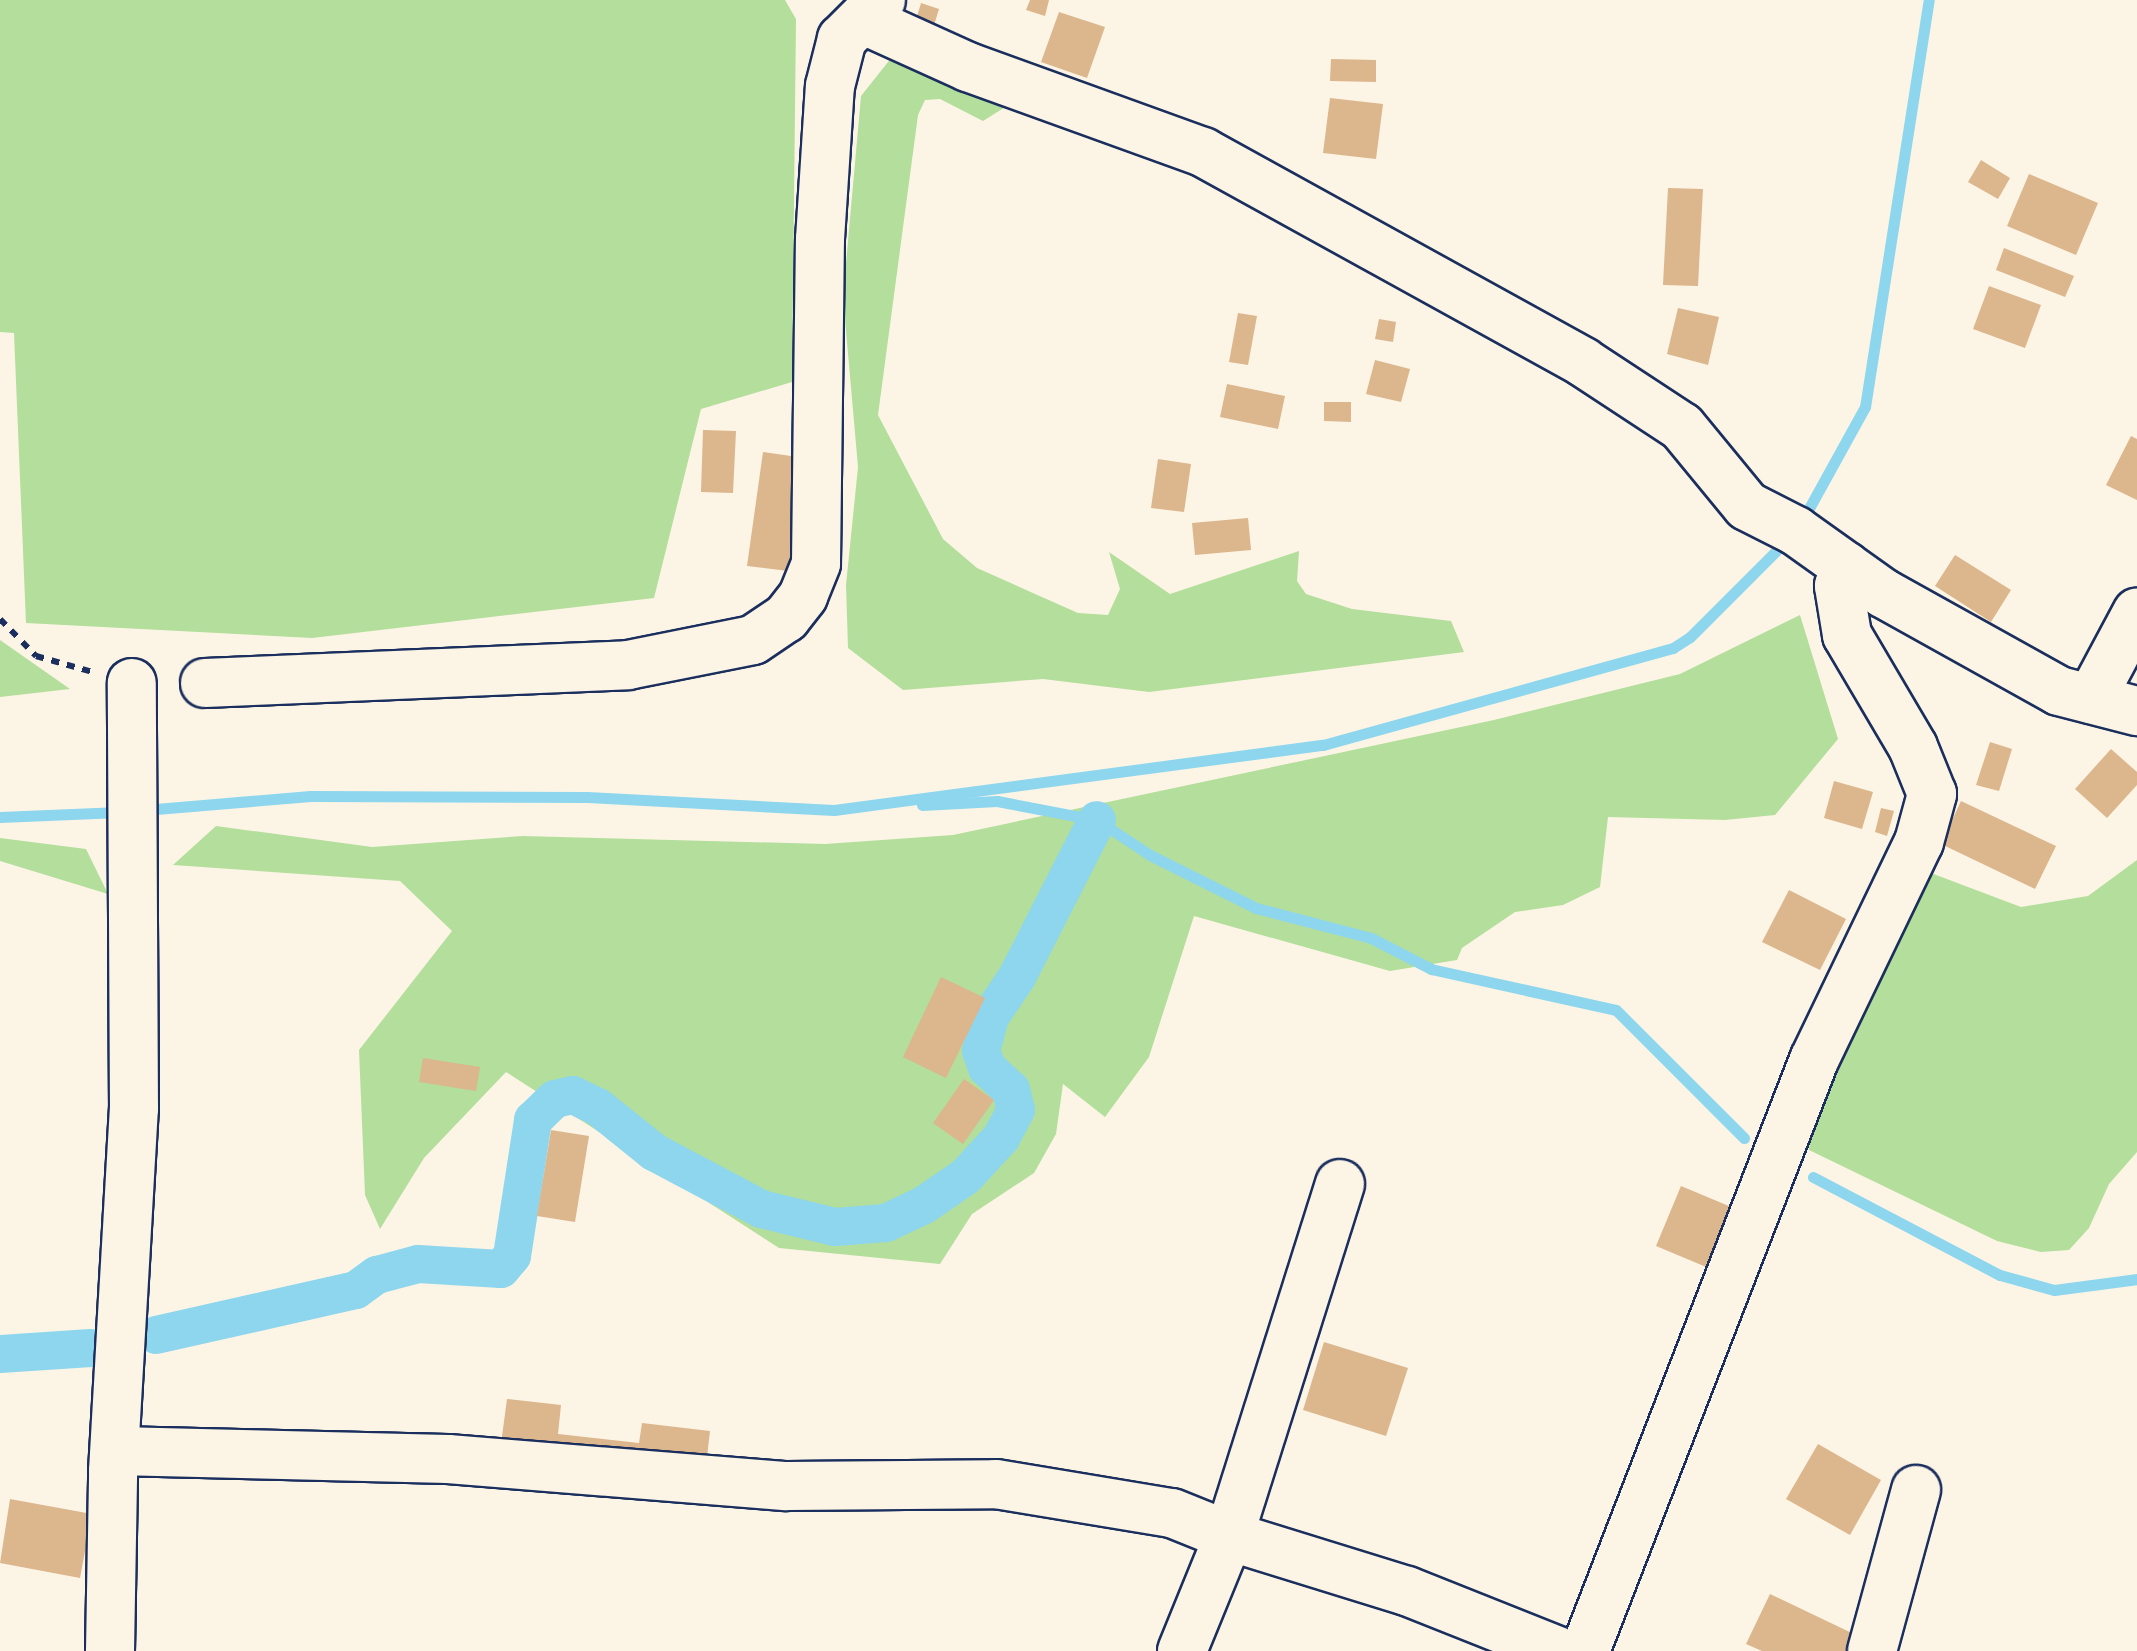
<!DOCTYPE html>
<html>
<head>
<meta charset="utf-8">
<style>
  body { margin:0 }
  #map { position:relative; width:2137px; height:1651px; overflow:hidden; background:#fcf5e5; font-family:Mynerve,sans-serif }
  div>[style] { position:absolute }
  .green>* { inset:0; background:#b3de9b }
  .stream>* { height:11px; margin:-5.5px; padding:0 5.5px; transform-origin:5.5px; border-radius:5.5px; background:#8dd6ee }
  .canal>* { height:38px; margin:-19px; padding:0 19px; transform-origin:19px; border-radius:19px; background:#8dd6ee }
  .building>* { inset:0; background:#dcb68d }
  .path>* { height:6px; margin-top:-3px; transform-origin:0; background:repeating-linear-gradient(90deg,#1b2f5e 0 8px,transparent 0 16px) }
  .roads { filter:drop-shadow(2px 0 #1b2f5e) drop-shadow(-2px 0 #1b2f5e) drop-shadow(0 2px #1b2f5e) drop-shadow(0 -2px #1b2f5e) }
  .minor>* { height:48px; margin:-24px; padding:0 24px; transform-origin:24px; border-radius:24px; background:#fcf5e5 }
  span { translate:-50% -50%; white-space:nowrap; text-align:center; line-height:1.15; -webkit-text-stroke:8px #fcf5e5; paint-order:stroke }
</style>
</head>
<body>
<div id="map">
  <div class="green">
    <i style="clip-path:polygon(0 0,785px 0,796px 19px,792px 382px,701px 409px,654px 598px,312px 638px,26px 623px,14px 333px,0 332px)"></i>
    <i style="clip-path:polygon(892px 57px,1018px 99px,983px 121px,940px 99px,925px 100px,918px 115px,878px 415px,943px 539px,977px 568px,1078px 613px,1108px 615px,1120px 589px,1109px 552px,1170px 594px,1299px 551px,1297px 581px,1306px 594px,1352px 609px,1451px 621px,1464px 652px,1149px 692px,1043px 679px,903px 690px,848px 648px,846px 585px,858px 467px,843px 297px,861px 96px)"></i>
    <i style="clip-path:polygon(1800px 615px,1838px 739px,1775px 815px,1725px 820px,1608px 817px,1600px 887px,1563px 905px,1515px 912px,1462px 948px,1457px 960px,1390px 971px,1194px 916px,1149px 1057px,1105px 1117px,1063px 1084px,1056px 1134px,1034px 1173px,972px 1214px,940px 1264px,779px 1248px,506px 1072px,424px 1158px,380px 1229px,365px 1195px,359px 1050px,452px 931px,400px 881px,173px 865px,216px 826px,372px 847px,523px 836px,825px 844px,953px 835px,1494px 720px,1680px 674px)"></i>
    <i style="clip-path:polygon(0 640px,70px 689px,0 697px)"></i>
    <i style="clip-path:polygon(0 838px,86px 849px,108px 894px,0 861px)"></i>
    <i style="clip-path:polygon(2137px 860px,2137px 1152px,2109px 1184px,2089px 1228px,2069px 1250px,2041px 1252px,1997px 1241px,1809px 1150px,1813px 1103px,1923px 870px,2021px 907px,2088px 896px)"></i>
  </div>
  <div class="stream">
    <i style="left:1802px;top:521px;width:130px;rotate:-61.1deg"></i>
    <i style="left:1865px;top:407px;width:412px;rotate:-81.1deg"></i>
    <i style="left:922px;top:805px;width:75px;rotate:-3.1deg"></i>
    <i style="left:997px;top:801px;width:102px;rotate:10.8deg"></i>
    <i style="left:1097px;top:820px;width:64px;rotate:33.4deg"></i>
    <i style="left:1150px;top:855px;width:119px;rotate:26.6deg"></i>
    <i style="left:1256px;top:908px;width:119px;rotate:14.6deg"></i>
    <i style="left:1371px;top:938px;width:68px;rotate:27.3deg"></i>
    <i style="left:1431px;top:969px;width:189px;rotate:12.5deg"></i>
    <i style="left:1616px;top:1010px;width:181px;rotate:45deg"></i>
    <i style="left:144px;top:810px;width:167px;rotate:-4.8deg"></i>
    <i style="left:310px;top:796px;width:277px;rotate:0.2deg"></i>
    <i style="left:587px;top:797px;width:247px;rotate:3deg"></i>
    <i style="left:834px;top:810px;width:493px;rotate:-7.6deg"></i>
    <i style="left:1323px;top:745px;width:363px;rotate:-15.5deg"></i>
    <i style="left:1673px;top:648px;width:20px;rotate:-33deg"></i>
    <i style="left:1690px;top:637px;width:139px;rotate:-45deg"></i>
    <i style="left:0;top:817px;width:120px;rotate:-2.4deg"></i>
    <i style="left:1813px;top:1177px;width:211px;rotate:27.7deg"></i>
    <i style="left:2000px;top:1275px;width:56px;rotate:15.5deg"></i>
    <i style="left:2054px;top:1290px;width:84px;rotate:-7.5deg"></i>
  </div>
  <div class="canal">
    <i style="left:156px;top:1335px;width:205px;rotate:-12.7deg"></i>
    <i style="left:356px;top:1290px;width:26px;rotate:-36deg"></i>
    <i style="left:377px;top:1275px;width:42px;rotate:-15deg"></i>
    <i style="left:418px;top:1264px;width:83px;rotate:3.4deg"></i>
    <i style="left:501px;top:1269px;width:17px;rotate:-50deg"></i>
    <i style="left:512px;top:1256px;width:138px;rotate:-81.2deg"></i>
    <i style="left:533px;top:1120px;width:30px;rotate:-44deg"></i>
    <i style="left:555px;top:1099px;width:18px;rotate:-13deg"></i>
    <i style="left:573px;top:1095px;width:28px;rotate:26deg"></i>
    <i style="left:598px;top:1107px;width:72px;rotate:38.8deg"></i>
    <i style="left:654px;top:1152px;width:121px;rotate:28deg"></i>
    <i style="left:761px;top:1209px;width:76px;rotate:13.7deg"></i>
    <i style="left:835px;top:1227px;width:51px;rotate:-4.5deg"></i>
    <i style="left:886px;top:1223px;width:42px;rotate:-25.3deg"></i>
    <i style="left:924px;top:1205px;width:51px;rotate:-34.6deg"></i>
    <i style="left:966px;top:1176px;width:52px;rotate:-47.4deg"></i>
    <i style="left:1001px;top:1138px;width:32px;rotate:-62deg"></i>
    <i style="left:1016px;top:1110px;width:21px;rotate:-104deg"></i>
    <i style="left:1011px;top:1090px;width:33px;rotate:-137deg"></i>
    <i style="left:987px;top:1068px;width:18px;rotate:-109deg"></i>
    <i style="left:981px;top:1051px;width:35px;rotate:-75deg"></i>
    <i style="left:990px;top:1017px;width:48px;rotate:-56deg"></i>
    <i style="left:1017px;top:977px;width:176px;rotate:-63deg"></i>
    <i style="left:0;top:1354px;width:91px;rotate:-3.8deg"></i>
  </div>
  <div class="building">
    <i style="clip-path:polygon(1030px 0,1049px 0,1045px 16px,1026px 10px)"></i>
    <i style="clip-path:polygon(921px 3px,939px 9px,931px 35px,913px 30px)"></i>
    <i style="clip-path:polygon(1059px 12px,1105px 27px,1087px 78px,1041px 62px)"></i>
    <i style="clip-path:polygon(1331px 59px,1376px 60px,1376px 82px,1330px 81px)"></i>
    <i style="clip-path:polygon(1330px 98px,1383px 104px,1376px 159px,1323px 153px)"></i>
    <i style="clip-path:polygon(1981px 160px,2010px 178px,1998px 199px,1968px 182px)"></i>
    <i style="clip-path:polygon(2029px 174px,2098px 203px,2076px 255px,2007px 226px)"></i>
    <i style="clip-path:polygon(1668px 188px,1703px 189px,1698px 286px,1663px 285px)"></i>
    <i style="clip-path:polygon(2004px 248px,2074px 276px,2065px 297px,1996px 270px)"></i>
    <i style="clip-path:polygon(1989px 286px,2041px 305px,2025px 348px,1973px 329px)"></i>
    <i style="clip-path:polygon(1678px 308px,1719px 317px,1708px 365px,1667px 354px)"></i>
    <i style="clip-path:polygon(1238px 313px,1257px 316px,1248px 365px,1229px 362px)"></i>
    <i style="clip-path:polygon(1379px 319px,1396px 322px,1393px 342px,1375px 339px)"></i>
    <i style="clip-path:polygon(1375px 360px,1410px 369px,1401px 402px,1366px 394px)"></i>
    <i style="clip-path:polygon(1227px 384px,1285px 396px,1278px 429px,1220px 417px)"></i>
    <i style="clip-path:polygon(1324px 402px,1351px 402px,1351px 422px,1324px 421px)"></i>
    <i style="clip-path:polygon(703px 430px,736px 431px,733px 493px,701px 492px)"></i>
    <i style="clip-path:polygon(2131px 436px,2137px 439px,2137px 500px,2106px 485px)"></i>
    <i style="clip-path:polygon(763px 452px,812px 459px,796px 572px,747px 566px)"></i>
    <i style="clip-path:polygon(1158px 459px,1191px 464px,1184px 512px,1151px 508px)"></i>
    <i style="clip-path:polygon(1248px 518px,1251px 550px,1195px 555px,1192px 523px)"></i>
    <i style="clip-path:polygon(1955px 555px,2011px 590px,1991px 622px,1935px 586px)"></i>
    <i style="clip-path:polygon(1990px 742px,2012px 749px,1999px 791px,1976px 785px)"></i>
    <i style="clip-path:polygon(2111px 749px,2137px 772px,2137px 785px,2107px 818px,2075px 789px)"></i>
    <i style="clip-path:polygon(1834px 781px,1873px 792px,1862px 829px,1824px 818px)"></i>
    <i style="clip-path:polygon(1961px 801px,2056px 846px,2035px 889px,1941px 844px)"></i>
    <i style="clip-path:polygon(1881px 808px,1894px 811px,1887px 836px,1875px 832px)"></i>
    <i style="clip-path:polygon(1789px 890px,1846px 919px,1820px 970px,1762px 942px)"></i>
    <i style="clip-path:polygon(941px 977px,985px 998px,946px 1078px,903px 1057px)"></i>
    <i style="clip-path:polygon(423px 1058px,480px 1067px,476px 1091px,419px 1082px)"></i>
    <i style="clip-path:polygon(964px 1079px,994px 1100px,963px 1144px,933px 1123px)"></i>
    <i style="clip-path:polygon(551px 1130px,589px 1136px,575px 1222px,537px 1216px)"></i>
    <i style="clip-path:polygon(1681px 1186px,1736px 1209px,1711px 1269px,1656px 1246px)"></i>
    <i style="clip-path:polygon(1324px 1342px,1408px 1368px,1386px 1436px,1303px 1410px)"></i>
    <i style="clip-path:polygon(507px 1399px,561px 1405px,558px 1434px,639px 1443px,642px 1423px,710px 1431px,705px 1474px,500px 1451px)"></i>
    <i style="clip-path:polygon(1818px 1444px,1881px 1480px,1850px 1535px,1786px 1499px)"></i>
    <i style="clip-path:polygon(10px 1499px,92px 1514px,80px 1578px,0 1563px)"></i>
    <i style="clip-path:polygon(1770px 1594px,1856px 1635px,1849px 1651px,1762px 1651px,1746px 1644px)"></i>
  </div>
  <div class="path">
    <i style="left:0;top:619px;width:52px;rotate:45.8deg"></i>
    <i style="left:36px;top:656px;width:62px;rotate:15.8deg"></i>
  </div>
  <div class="roads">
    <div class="minor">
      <i style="left:864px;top:20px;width:114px;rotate:24.3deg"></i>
      <i style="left:968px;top:67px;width:250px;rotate:19.9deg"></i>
      <i style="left:1203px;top:152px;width:434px;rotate:28.9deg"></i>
      <i style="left:1583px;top:362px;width:118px;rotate:33.3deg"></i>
      <i style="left:1682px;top:427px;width:102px;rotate:50.6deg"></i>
      <i style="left:1747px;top:506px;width:55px;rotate:27deg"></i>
      <i style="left:1796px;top:531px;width:107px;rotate:35.5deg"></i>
      <i style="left:1883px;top:593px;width:201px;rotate:29.1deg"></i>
      <i style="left:2059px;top:691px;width:81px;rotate:14.4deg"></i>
      <i style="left:205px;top:683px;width:423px;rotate:-2.4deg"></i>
      <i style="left:628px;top:665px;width:127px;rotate:-11.3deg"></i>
      <i style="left:753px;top:640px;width:40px;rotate:-34deg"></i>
      <i style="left:786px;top:618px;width:28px;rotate:-52deg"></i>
      <i style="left:803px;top:596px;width:35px;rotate:-68deg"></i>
      <i style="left:816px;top:563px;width:324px;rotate:-89.3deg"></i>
      <i style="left:820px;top:239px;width:153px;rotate:-86.3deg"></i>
      <i style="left:830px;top:86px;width:49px;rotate:-75.7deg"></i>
      <i style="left:842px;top:39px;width:55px;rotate:-45deg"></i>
      <i style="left:2091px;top:699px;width:98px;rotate:-61.9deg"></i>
      <i style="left:117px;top:1451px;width:331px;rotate:1.4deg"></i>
      <i style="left:448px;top:1459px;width:340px;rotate:4.6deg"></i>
      <i style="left:787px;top:1486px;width:209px;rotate:-0.5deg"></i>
      <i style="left:996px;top:1484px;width:178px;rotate:9.4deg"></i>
      <i style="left:1172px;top:1513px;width:61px;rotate:22deg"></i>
      <i style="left:1229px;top:1536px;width:186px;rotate:17.2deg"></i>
      <i style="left:1407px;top:1591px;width:162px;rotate:21.7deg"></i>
      <i style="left:110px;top:1651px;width:180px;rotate:-89deg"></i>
      <i style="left:113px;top:1471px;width:363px;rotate:-86.7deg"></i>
      <i style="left:134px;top:1109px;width:426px;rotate:-90.3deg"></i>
      <i style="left:1182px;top:1651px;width:124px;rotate:-67.8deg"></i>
      <i style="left:1229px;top:1536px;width:369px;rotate:-72.5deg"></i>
      <i style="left:1585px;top:1651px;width:634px;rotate:-68.82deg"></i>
      <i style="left:1814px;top:1060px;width:242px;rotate:-64.3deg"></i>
      <i style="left:1919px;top:842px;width:50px;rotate:-74.8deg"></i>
      <i style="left:1932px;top:794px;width:51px;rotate:-112deg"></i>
      <i style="left:1913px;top:747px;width:130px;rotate:-120.5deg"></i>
      <i style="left:1847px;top:635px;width:50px;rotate:-99.3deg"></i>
      <i style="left:1839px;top:586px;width:21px;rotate:-71deg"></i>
      <i style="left:1872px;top:1651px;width:167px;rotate:-74.7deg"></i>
    </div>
  </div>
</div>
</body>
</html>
